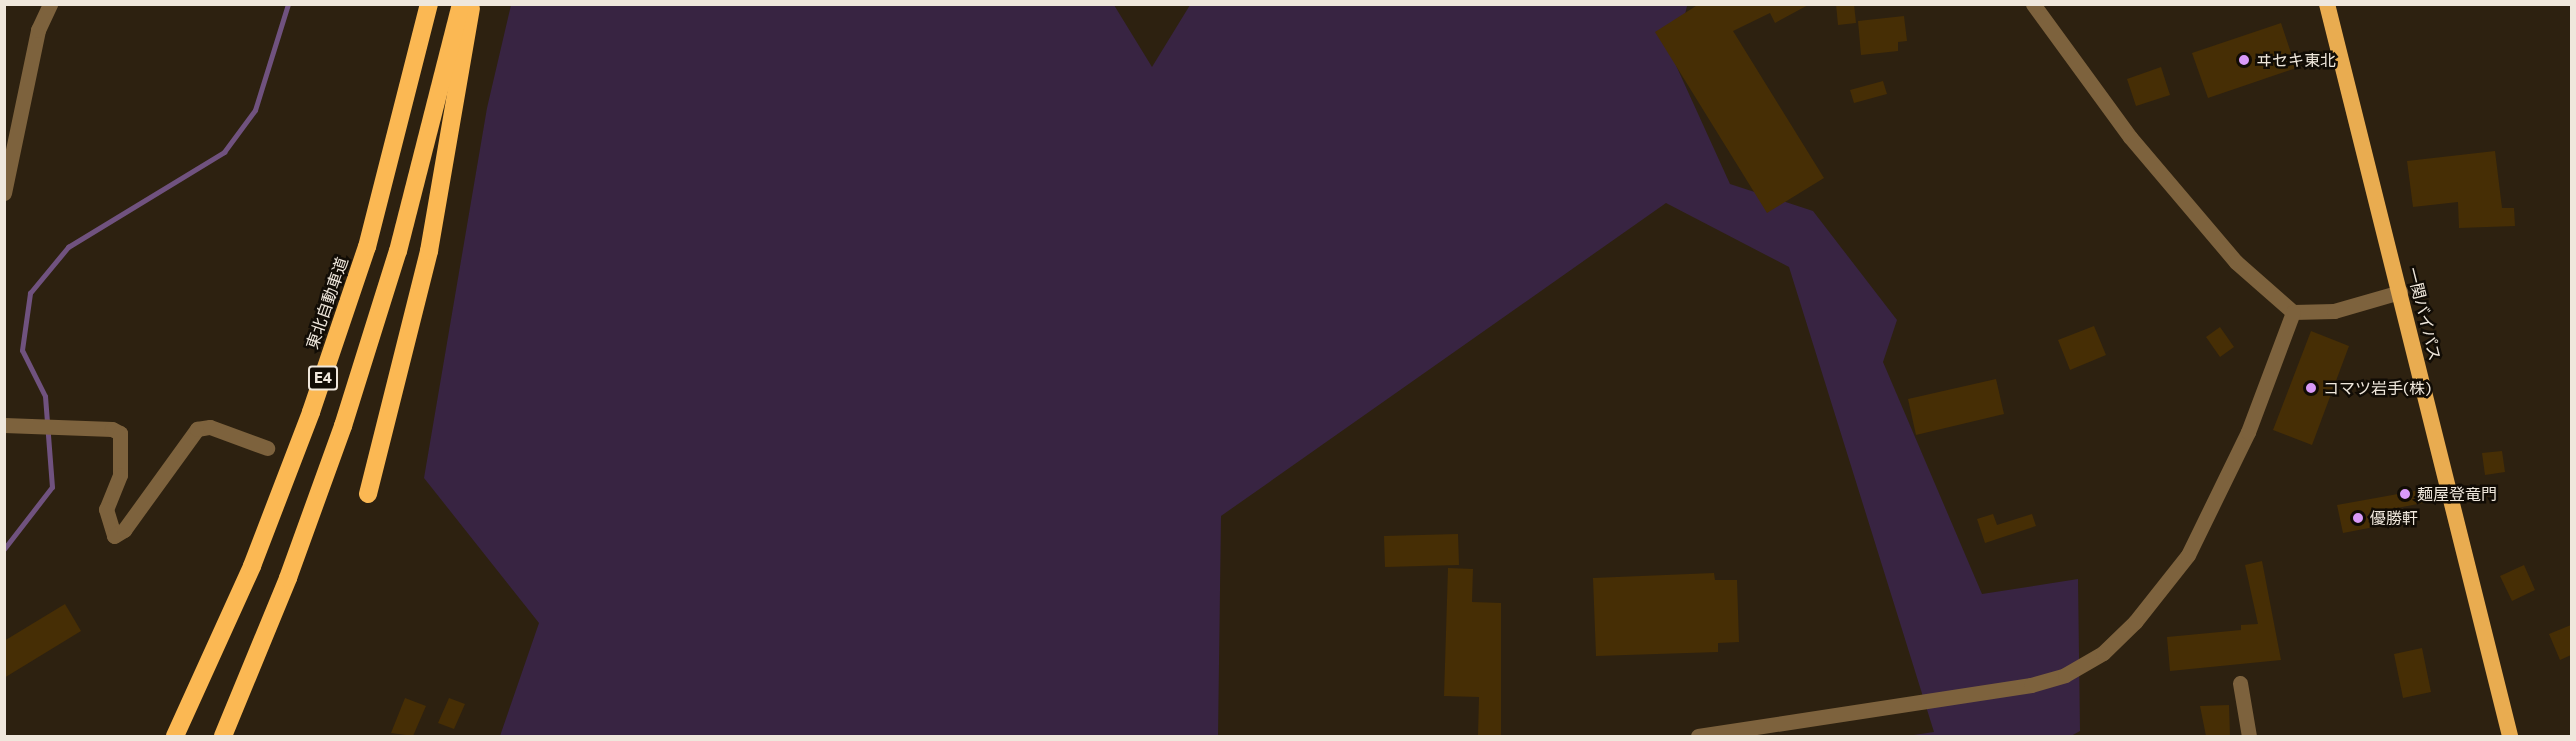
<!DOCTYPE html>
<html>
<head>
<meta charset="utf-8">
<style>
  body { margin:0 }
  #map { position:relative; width:2576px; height:741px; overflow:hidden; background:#2d2110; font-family:Commissioner,"Noto Sans JP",sans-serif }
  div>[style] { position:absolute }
  .green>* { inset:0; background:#382442 }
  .stream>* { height:5px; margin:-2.5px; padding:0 2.5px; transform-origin:2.5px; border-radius:2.5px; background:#70527f }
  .building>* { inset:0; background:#462e05 }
  .minor>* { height:15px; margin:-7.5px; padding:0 7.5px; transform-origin:7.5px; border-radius:7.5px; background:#7d623d }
  .tertiary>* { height:15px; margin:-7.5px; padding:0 7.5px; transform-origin:7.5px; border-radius:7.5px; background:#7d623d }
  .trunk>* { height:16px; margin:-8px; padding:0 8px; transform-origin:8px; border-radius:8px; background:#e9ac50 }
  .motorway>* { height:18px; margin:-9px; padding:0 9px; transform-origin:9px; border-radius:9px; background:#fbb853 }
  .dots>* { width:16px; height:16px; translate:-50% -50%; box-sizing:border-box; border:3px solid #110c05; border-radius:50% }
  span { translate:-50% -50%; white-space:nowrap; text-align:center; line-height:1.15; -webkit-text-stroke:5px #110c05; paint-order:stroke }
  .shield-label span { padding:2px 4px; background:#110c05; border:2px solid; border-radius:4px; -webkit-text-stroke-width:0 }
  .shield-label { font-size:15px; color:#efe7dc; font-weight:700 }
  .poi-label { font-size:16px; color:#efe7dc }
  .left { translate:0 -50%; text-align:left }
  .street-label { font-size:16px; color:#efe7dc }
  .frame { position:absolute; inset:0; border:6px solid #efe7dc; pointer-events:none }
</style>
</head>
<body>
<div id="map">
  <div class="green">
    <i style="clip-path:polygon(511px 5px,1114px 5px,1152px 67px,1190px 5px,1687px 6px,1674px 61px,1730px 184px,1813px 211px,1897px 320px,1883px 362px,1982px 594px,2078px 579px,2080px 731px,2071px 736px,1907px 736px,1934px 732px,1789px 267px,1666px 203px,1221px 516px,1218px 736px,500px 736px,539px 623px,424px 478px,487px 108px)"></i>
  </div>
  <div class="stream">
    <i style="left:4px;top:549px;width:78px;rotate:-52.3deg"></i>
    <i style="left:52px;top:487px;width:91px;rotate:-94.4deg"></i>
    <i style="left:45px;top:396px;width:51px;rotate:-116.6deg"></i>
    <i style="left:22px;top:350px;width:58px;rotate:-82deg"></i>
    <i style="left:30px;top:293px;width:60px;rotate:-50.4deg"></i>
    <i style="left:68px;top:247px;width:183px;rotate:-31.3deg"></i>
    <i style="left:224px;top:152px;width:52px;rotate:-53.6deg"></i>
    <i style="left:255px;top:110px;width:111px;rotate:-72.7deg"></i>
  </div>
  <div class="building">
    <i style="clip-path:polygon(1699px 4px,1810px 4px,1775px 23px,1770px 13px,1733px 31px,1824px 178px,1767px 213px,1655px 32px)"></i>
    <i style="clip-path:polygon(1836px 4px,1854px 4px,1856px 23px,1838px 25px)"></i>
    <i style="clip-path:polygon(1904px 16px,1907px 41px,1898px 42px,1898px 51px,1861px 55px,1858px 21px)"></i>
    <i style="clip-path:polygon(2281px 23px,2296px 68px,2208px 98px,2192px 53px)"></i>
    <i style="clip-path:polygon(2161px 67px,2170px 95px,2136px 106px,2127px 79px)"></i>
    <i style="clip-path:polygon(1883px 81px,1887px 94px,1854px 103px,1850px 90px)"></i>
    <i style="clip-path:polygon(2495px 151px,2502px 208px,2514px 208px,2515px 226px,2459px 228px,2458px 202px,2413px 207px,2407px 161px)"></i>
    <i style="clip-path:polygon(2094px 326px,2106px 355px,2070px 370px,2058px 340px)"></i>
    <i style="clip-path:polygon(2220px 327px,2234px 347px,2220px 357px,2206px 337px)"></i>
    <i style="clip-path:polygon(2311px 331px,2349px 346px,2312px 445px,2273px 430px)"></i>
    <i style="clip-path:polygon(1996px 379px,2004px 414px,1916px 435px,1908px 399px)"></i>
    <i style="clip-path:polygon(2502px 451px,2505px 472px,2485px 475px,2482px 453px)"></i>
    <i style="clip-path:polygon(2420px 490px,2423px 503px,2392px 509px,2395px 523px,2343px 533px,2337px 505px)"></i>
    <i style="clip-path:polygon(1993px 514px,1997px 525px,2032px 514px,2036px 526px,1985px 543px,1977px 519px)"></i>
    <i style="clip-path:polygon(1458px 534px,1459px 565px,1385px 567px,1384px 536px)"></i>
    <i style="clip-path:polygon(2262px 561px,2281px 660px,2170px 671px,2167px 637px,2241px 630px,2241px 625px,2258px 624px,2245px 565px)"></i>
    <i style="clip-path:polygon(2524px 565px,2535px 590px,2512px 601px,2500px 576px)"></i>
    <i style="clip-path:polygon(1448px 568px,1473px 569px,1472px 602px,1501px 603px,1501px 736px,1478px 735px,1479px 697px,1444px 696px)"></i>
    <i style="clip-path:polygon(1714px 573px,1715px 580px,1737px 580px,1739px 642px,1718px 643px,1718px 652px,1596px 656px,1593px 578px)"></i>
    <i style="clip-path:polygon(65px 604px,81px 631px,4px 678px,4px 641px)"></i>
    <i style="clip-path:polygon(2571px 625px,2571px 655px,2560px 660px,2549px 634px)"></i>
    <i style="clip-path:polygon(2422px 648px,2431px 692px,2403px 698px,2394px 654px)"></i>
    <i style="clip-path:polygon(405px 698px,426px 706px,413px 736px,391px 733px)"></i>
    <i style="clip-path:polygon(449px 698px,465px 704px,454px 729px,438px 723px)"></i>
    <i style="clip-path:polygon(2229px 705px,2230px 736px,2206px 736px,2200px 706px)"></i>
  </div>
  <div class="minor">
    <i style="left:4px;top:425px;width:108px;rotate:2.1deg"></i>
    <i style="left:112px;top:429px;width:9px;rotate:27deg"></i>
    <i style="left:120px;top:433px;width:42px;rotate:90deg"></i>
    <i style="left:120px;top:475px;width:37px;rotate:112deg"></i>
    <i style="left:106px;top:509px;width:28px;rotate:73deg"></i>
    <i style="left:114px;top:536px;width:12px;rotate:-31deg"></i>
    <i style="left:124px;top:530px;width:125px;rotate:-54.1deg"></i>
    <i style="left:197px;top:429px;width:13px;rotate:-9deg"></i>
    <i style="left:210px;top:427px;width:61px;rotate:20.2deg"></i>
    <i style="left:2240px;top:683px;width:54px;rotate:80.4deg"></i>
  </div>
  <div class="tertiary">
    <i style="left:2033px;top:4px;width:165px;rotate:53.9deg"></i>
    <i style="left:2130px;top:137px;width:164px;rotate:49.7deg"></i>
    <i style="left:2236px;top:262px;width:76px;rotate:41.3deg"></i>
    <i style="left:2293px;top:312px;width:41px;rotate:-1.4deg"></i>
    <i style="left:2334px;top:311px;width:69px;rotate:-16.1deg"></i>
    <i style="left:4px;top:193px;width:167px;rotate:-78.2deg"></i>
    <i style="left:38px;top:30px;width:29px;rotate:-65deg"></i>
    <i style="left:1698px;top:736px;width:337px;rotate:-8.7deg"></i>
    <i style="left:2031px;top:685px;width:35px;rotate:-16deg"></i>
    <i style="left:2065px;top:675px;width:44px;rotate:-30.1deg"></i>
    <i style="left:2103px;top:653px;width:45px;rotate:-44.1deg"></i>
    <i style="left:2135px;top:622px;width:85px;rotate:-51.7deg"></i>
    <i style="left:2188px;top:555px;width:137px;rotate:-64deg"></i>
    <i style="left:2248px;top:432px;width:128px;rotate:-69.4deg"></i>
  </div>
  <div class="trunk">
    <i style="left:2327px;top:4px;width:755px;rotate:75.96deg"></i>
  </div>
  <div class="motorway">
    <i style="left:368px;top:494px;width:251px;rotate:-75.9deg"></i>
    <i style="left:429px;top:251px;width:246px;rotate:-80.2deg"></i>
    <i style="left:175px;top:736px;width:187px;rotate:-65.6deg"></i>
    <i style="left:252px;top:566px;width:165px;rotate:-69deg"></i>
    <i style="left:311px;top:412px;width:174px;rotate:-71.3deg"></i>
    <i style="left:367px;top:247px;width:251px;rotate:-75.7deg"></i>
    <i style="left:223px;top:736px;width:171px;rotate:-67.6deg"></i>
    <i style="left:288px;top:578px;width:162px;rotate:-70.1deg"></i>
    <i style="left:343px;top:426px;width:183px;rotate:-72.6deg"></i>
    <i style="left:398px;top:251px;width:255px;rotate:-75.7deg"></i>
  </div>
  <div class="dots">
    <i style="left:2244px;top:60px;background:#d99af8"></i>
    <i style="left:2311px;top:388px;background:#d99af8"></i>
    <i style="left:2405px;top:494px;background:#d99af8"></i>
    <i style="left:2358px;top:518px;background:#d99af8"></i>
  </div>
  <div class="shield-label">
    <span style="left:323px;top:378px">E4</span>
  </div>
  <div class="poi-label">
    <span class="left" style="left:2256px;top:60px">ヰセキ東北</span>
    <span class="left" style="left:2323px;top:388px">コマツ岩手(株)</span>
    <span class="left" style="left:2417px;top:494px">麺屋登竜門</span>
    <span class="left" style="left:2370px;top:518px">優勝軒</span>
  </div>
  <div class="street-label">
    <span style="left:327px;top:303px;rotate:-71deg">東北自動車道</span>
    <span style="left:2424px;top:314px;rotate:76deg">一関バイパス</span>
  </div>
  <div class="frame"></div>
</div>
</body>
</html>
